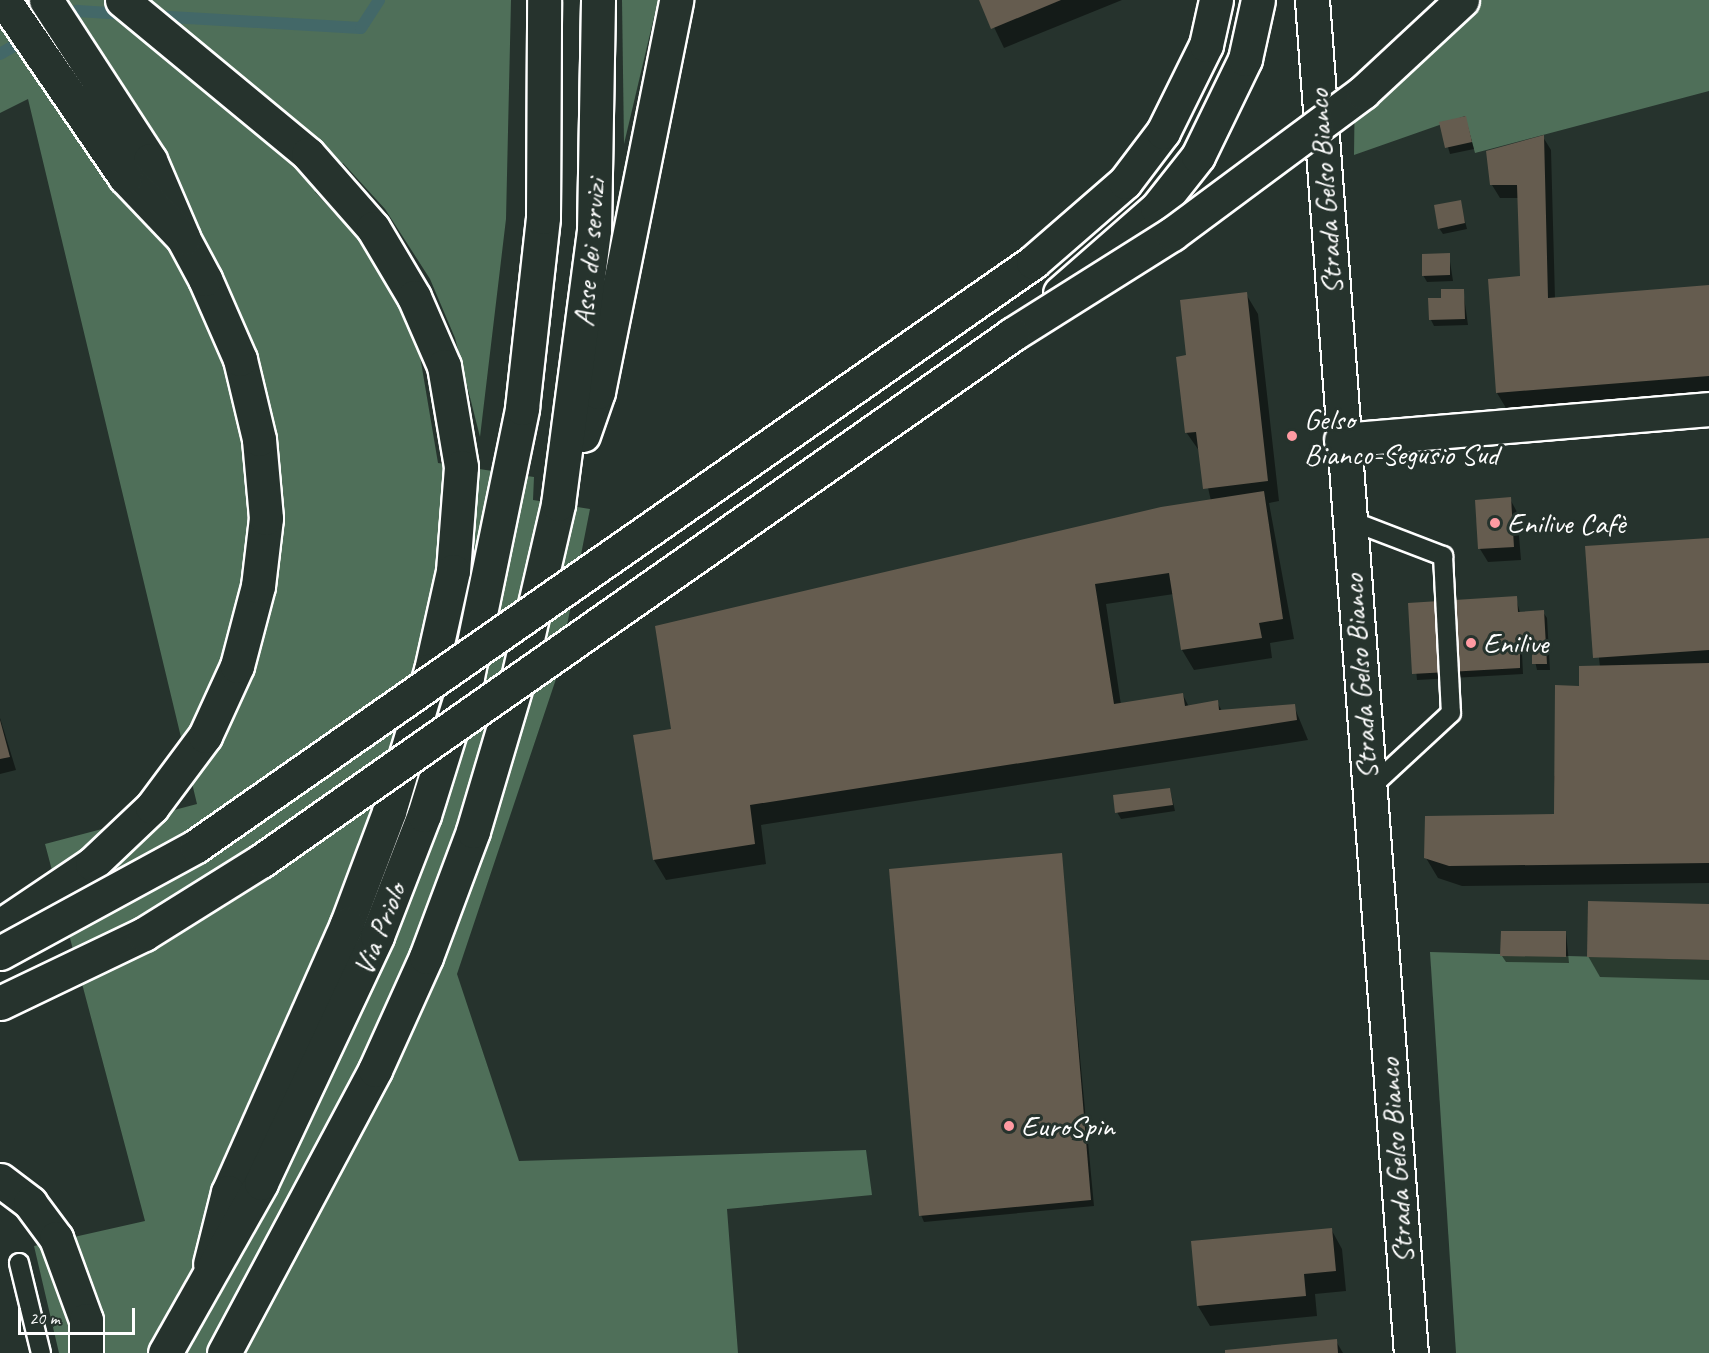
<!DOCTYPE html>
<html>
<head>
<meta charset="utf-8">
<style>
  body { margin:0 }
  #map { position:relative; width:1709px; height:1353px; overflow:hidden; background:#26332d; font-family:Caveat,sans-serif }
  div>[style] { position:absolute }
  .green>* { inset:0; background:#4f6f59 }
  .shadow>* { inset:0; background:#0007 }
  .stream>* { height:12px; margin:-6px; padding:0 6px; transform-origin:6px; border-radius:6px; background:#436868 }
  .building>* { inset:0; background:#655c4f }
  .roads { filter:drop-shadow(2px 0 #fff) drop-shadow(-2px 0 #fff) drop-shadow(0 2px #fff) drop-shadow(0 -2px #fff) }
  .lane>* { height:18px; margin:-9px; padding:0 9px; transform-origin:9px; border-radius:9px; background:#26332d }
  .street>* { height:33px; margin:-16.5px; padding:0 16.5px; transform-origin:16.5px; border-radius:16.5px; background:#26332d }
  .secondary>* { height:33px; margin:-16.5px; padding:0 16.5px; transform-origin:16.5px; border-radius:16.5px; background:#26332d }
  .primary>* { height:33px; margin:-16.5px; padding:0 16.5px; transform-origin:16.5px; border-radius:16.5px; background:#26332d }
  .bridges { filter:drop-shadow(2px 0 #fff) drop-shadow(-2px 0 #fff) drop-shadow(0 2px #fff) drop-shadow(0 -2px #fff) }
  .secondary-bridge>* { height:33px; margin:-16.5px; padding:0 16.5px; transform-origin:16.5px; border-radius:16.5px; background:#26332d }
  .primary-bridge>* { height:33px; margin:-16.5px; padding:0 16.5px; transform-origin:16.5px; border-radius:16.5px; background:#26332d }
  .dots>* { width:16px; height:16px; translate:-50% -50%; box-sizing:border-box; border:3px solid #26332d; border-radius:50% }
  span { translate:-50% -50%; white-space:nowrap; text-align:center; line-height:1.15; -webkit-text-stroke:6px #26332d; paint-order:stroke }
  .street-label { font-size:30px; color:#fff }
  .poi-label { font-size:30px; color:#fff }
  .left { translate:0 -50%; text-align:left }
  .scale { position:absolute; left:18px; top:1308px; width:117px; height:27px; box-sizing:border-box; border:3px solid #fff; border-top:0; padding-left:8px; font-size:18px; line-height:21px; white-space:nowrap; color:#fff; -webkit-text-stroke:4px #26332d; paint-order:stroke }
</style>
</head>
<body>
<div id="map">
  <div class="green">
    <i style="clip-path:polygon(5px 0,511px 0,506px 219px,480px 437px,455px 338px,430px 279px,385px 209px,343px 163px,315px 192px,355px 235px,395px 297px,419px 350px,438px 463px,534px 477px,533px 500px,590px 509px,557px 676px,457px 974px,519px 1161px,866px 1150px,872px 1195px,727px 1209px,738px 1353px,59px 1353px,34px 1246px,145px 1221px,45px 844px,197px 804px,28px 99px,0 113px,0 2px)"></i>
    <i style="clip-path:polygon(622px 0,658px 0,624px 144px)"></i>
    <i style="clip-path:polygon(1445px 0,1709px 0,1709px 91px,1475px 153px,1465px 116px,1354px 155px,1355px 76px)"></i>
    <i style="clip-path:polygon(1430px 952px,1709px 960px,1709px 1353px,1456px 1353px)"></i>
  </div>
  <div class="shadow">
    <i style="clip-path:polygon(981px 0,1122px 0,1004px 48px)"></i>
    <i style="clip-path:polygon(1465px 117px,1474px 149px,1450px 154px,1441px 123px)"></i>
    <i style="clip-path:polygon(1543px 137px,1551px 150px,1555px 299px,1709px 287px,1709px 413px,1518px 428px,1497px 393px,1521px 277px,1519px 198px,1500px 198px,1492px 185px)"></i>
    <i style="clip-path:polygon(1460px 202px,1467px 229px,1443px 234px,1439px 228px)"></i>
    <i style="clip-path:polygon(1449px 255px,1453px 281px,1427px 282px,1423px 275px)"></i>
    <i style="clip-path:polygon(1463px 290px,1468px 325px,1434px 326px,1431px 320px,1443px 299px)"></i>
    <i style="clip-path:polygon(1246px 294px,1258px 314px,1279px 501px,1269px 503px,1294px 639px,1270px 643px,1272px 658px,1194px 670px,1182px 650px,1174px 594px,1106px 604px,1121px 705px,1183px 695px,1189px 707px,1217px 702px,1222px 711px,1294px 706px,1308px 740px,761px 825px,766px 864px,666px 880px,654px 860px,635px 737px,673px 730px,1211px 501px,1200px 452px,1186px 432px,1188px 357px)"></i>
    <i style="clip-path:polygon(1510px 499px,1517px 512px,1521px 560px,1488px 562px,1480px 549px)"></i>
    <i style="clip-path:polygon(1709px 539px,1709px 883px,1462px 886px,1438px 878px,1426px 858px,1557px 815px,1554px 776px,1560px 775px,1579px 687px,1600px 667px,1587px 548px)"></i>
    <i style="clip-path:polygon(1516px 598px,1520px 613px,1543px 612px,1547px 618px,1550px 670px,1537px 670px,1533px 652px,1522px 653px,1523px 674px,1417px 680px,1410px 604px)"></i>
    <i style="clip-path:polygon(0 718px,16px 770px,0 774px)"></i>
    <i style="clip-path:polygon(1170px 789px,1175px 811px,1121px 819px,1117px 812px)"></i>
    <i style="clip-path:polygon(1061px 855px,1094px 1206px,924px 1222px,921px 1215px)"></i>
    <i style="clip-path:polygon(1709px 906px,1709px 980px,1600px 977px,1588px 956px)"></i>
    <i style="clip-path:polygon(1566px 933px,1569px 963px,1506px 962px,1502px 956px)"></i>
    <i style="clip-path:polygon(1331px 1229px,1342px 1249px,1346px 1291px,1315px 1294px,1317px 1316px,1210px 1326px,1198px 1306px)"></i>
    <i style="clip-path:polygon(1336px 1341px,1343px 1353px,1227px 1353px)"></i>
  </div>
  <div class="stream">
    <i style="left:153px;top:16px;width:208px;rotate:3.3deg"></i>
    <i style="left:361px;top:28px;width:33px;rotate:-57deg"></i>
    <i style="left:59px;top:21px;width:21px;rotate:-29deg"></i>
    <i style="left:77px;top:11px;width:49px;rotate:3.5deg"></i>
    <i style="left:0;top:54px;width:32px;rotate:-30deg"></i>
  </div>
  <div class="building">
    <i style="clip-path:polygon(979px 0,1061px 0,991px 29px)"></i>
    <i style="clip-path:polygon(1466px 116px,1472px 142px,1445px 148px,1439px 122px)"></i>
    <i style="clip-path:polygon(1544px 135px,1548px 298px,1709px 285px,1709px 376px,1496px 393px,1488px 279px,1520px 276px,1517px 185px,1490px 185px,1486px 151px)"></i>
    <i style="clip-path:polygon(1461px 200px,1465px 223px,1438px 229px,1434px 205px)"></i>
    <i style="clip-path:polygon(1450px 253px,1450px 275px,1422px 276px,1422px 254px)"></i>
    <i style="clip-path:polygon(1441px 289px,1464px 289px,1465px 319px,1429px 320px,1428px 298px,1441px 298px)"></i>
    <i style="clip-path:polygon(1247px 292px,1268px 481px,1203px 489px,1196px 432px,1185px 433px,1176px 357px,1186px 355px,1180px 300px)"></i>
    <i style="clip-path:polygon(1264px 491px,1283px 619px,1259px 623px,1262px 638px,1181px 650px,1169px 573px,1095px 584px,1114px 704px,1183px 693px,1185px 706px,1218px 700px,1219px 710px,1295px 704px,1297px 720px,750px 805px,755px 844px,653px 860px,633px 735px,671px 729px,655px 626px,1161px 507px)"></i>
    <i style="clip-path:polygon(1511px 497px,1514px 547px,1478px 549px,1475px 500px)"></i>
    <i style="clip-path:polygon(1709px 538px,1709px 650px,1593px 658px,1585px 546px)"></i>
    <i style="clip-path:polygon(1517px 596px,1518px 612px,1544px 610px,1547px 664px,1532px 664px,1532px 646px,1520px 647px,1520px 668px,1412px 674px,1408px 603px)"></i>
    <i style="clip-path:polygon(1709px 663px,1709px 863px,1449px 866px,1424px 858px,1425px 816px,1554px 814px,1555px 685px,1579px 686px,1579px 666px)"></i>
    <i style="clip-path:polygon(0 720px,10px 757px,0 759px)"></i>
    <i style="clip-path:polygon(1170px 788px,1173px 805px,1115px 813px,1113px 795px)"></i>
    <i style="clip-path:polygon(1062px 853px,1091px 1200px,919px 1216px,889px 869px)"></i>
    <i style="clip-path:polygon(1588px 901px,1709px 904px,1709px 960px,1587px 957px)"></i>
    <i style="clip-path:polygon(1501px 931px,1566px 931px,1566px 957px,1500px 956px)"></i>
    <i style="clip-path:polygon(1332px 1228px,1336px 1271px,1304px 1274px,1306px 1296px,1197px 1306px,1191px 1241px)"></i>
    <i style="clip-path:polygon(1337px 1339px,1338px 1353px,1225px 1353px,1225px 1350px)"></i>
  </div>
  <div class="roads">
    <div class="lane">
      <i style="left:1349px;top:520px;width:101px;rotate:21deg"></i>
      <i style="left:1443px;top:556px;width:157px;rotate:87.1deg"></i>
      <i style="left:1451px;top:713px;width:112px;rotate:137.2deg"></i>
      <i style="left:19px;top:1263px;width:93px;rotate:76.3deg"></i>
    </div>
    <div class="street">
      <i style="left:1341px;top:440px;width:369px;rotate:-4.8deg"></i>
    </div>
    <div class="secondary">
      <i style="left:46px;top:0;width:191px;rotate:57deg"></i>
      <i style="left:150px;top:160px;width:84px;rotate:66.8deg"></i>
      <i style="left:122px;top:0;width:241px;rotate:39.6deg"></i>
      <i style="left:308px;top:154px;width:98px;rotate:48.7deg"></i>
      <i style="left:373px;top:228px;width:80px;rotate:59.3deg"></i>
      <i style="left:414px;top:297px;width:75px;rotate:66.5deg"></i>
      <i style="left:444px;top:366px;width:102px;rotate:80.4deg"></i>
      <i style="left:461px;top:467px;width:104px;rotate:94.4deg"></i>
      <i style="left:453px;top:571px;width:101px;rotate:102.5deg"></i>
      <i style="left:431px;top:670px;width:148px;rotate:106.5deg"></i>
      <i style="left:389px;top:812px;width:120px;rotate:110.6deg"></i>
      <i style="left:347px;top:924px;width:293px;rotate:113.9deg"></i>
      <i style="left:228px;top:1192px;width:74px;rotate:104deg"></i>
    </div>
    <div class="primary">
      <i style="left:1312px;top:0;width:1357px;rotate:85.82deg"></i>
      <i style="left:1060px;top:293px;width:129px;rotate:-41.2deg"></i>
      <i style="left:1157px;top:208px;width:66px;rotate:-51.7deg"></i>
      <i style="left:1198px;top:156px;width:108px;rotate:-64.1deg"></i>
      <i style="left:1245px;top:59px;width:60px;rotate:-77.6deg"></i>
      <i style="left:583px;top:435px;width:46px;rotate:-70.8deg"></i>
      <i style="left:598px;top:392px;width:400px;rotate:-78.7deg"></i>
      <i style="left:0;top:926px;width:111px;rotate:-34deg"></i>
      <i style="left:92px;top:864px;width:83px;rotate:-43.5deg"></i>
      <i style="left:152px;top:807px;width:89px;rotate:-53.3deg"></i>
      <i style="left:205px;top:736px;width:77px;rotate:-65.4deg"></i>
      <i style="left:237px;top:666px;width:83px;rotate:-75.3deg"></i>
      <i style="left:258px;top:586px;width:68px;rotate:-83.3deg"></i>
      <i style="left:266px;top:518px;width:79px;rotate:-95.1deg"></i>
      <i style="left:259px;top:439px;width:82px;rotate:-103.4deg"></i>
      <i style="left:240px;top:359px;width:87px;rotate:-113.6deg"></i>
      <i style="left:205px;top:279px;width:47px;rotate:-118.2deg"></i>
      <i style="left:183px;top:238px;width:84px;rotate:-133.6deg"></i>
      <i style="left:125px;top:177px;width:214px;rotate:-124.4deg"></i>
      <i style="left:0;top:1180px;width:38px;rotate:37deg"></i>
      <i style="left:30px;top:1203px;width:44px;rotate:53.4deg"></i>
      <i style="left:56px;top:1238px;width:87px;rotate:69.9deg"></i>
      <i style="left:86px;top:1320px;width:33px;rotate:90deg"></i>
      <i style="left:165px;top:1353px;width:195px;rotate:-60.5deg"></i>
      <i style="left:261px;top:1183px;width:273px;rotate:-64.8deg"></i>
      <i style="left:377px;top:936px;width:130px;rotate:-68.8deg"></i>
      <i style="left:424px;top:815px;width:145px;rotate:-72.7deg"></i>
      <i style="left:467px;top:677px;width:275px;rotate:-78.4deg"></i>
      <i style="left:522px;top:408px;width:192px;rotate:-83.7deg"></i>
      <i style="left:543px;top:217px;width:217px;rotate:-89.7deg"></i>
      <i style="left:224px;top:1353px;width:321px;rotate:-61.9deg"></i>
      <i style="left:375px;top:1070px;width:124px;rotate:-65.7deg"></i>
      <i style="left:426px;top:957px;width:134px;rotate:-69.5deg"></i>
      <i style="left:473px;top:831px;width:155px;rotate:-73.5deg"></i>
      <i style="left:517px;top:682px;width:183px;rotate:-77deg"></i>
      <i style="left:558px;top:504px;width:276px;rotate:-82.5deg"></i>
      <i style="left:594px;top:230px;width:230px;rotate:-89deg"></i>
    </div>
  </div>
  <div class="bridges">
    <div class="secondary-bridge">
      <i style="left:1013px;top:334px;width:188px;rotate:-32.2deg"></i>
      <i style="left:1172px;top:234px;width:238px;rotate:-36.6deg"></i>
      <i style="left:1363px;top:92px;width:135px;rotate:-42.9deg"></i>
    </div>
    <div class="primary-bridge">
      <i style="left:0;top:953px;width:223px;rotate:-28.6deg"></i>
      <i style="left:196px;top:846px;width:1021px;rotate:-34.9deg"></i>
      <i style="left:1033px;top:262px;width:122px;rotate:-41deg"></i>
      <i style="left:1125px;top:182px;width:63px;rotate:-52.8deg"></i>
      <i style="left:1163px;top:132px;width:97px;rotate:-63.7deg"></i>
      <i style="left:1206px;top:45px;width:46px;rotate:-77.5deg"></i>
      <i style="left:0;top:1003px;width:160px;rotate:-25.6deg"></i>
      <i style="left:144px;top:934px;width:138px;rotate:-32deg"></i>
      <i style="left:261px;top:861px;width:918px;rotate:-35.02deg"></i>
    </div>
  </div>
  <div class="dots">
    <i style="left:1292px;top:436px;background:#ff9aa2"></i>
    <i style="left:1495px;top:523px;background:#ff9aa2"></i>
    <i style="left:1471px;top:643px;background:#ff9aa2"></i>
    <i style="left:1009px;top:1126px;background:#ff9aa2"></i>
  </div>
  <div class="street-label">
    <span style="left:1325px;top:192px;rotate:-94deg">Strada Gelso Bianco</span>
    <span style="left:589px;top:253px;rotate:-85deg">Asse dei servizi</span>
    <span style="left:1360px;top:677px;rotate:-94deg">Strada Gelso Bianco</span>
    <span style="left:379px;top:929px;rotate:-68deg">Via Priolo</span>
    <span style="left:1396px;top:1161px;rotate:-94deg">Strada Gelso Bianco</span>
  </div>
  <div class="poi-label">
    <span class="left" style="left:1304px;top:436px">Gelso<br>Bianco-Segusio Sud</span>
    <span class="left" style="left:1507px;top:523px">Enilive Cafè</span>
    <span class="left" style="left:1483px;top:643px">Enilive</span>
    <span class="left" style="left:1021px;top:1126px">EuroSpin</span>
  </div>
  <div class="scale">20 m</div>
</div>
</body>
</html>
